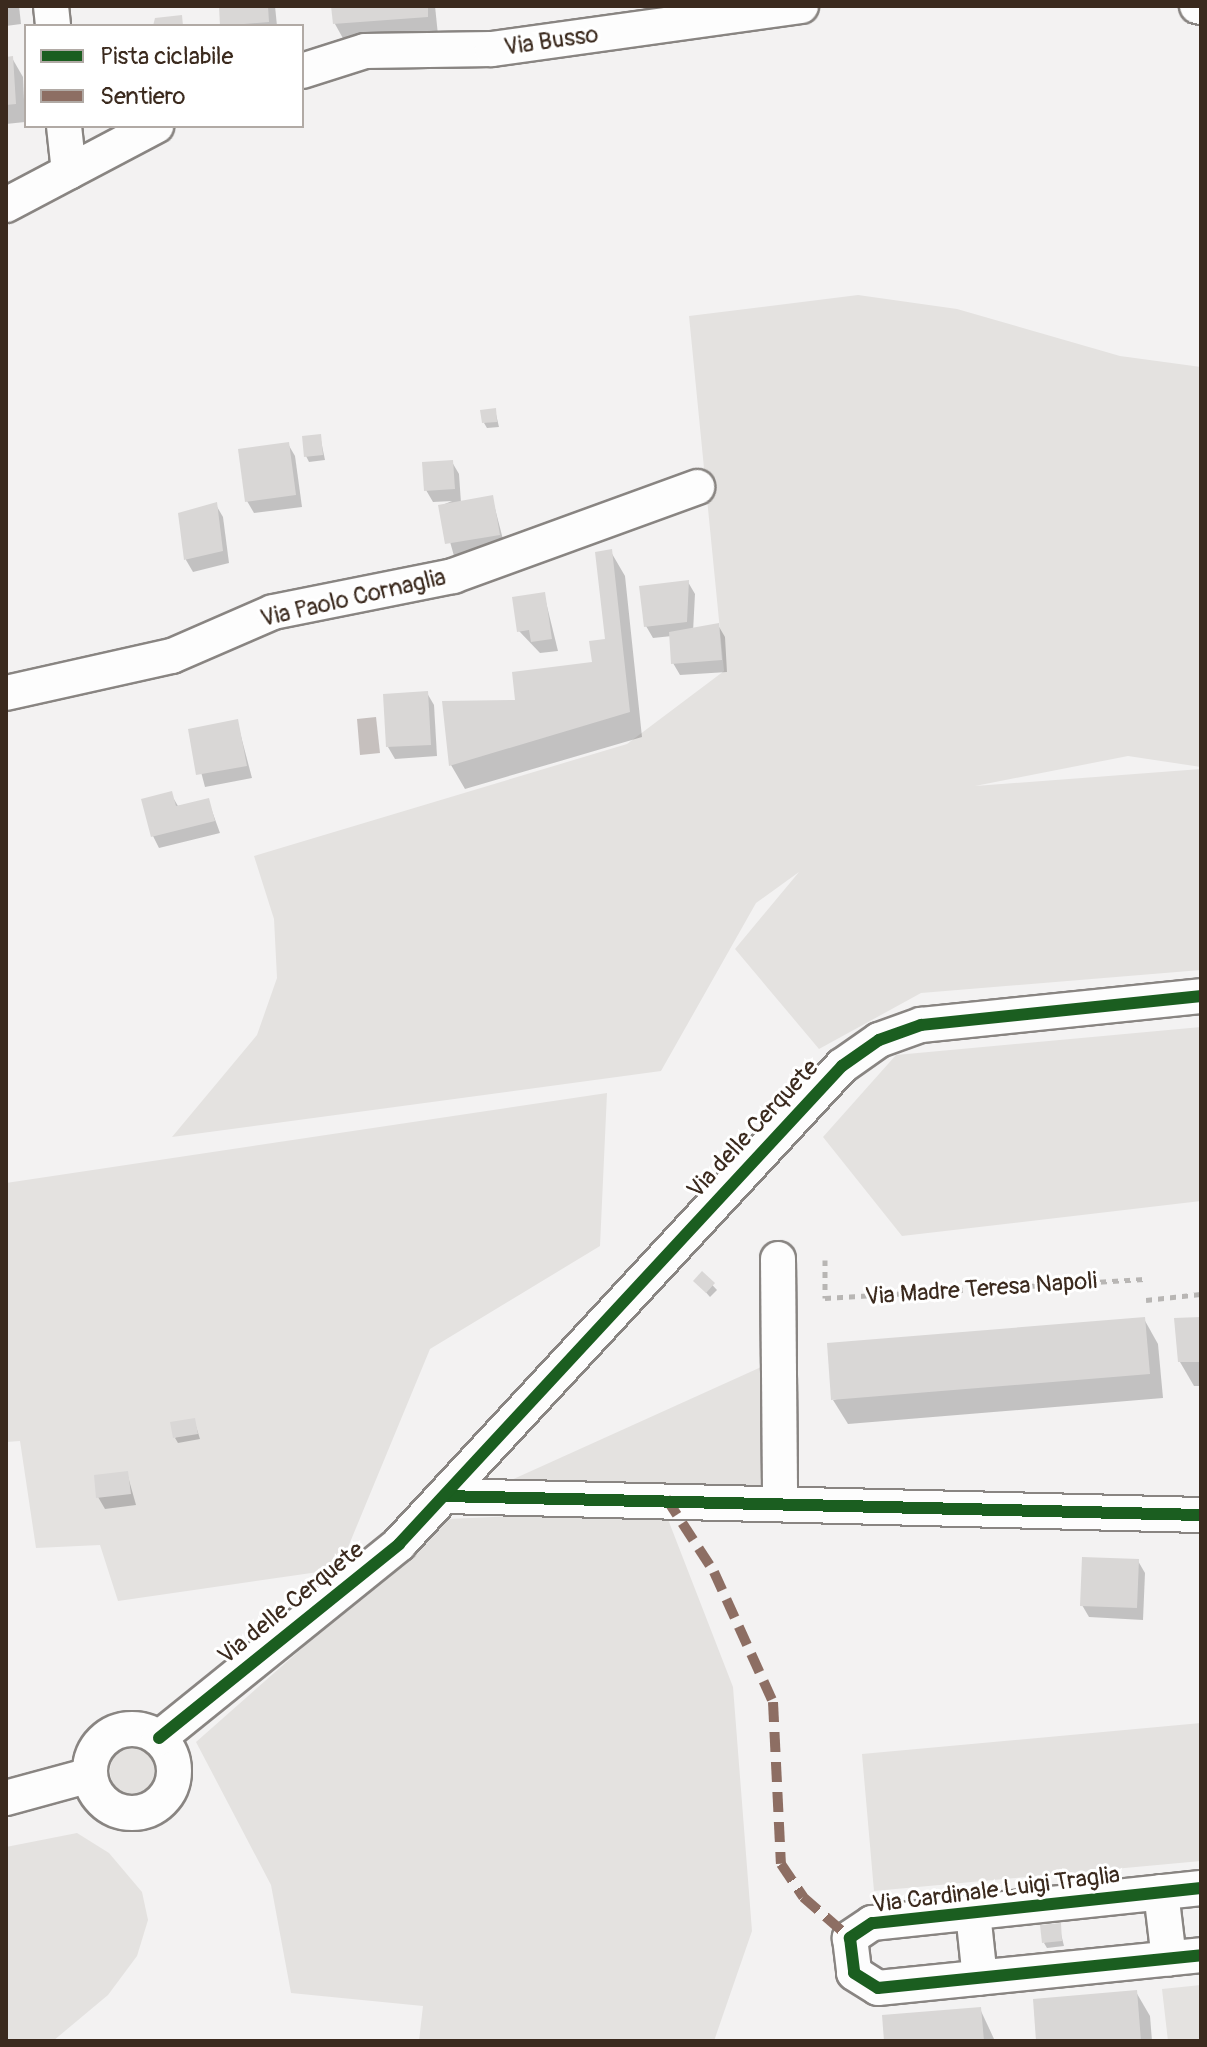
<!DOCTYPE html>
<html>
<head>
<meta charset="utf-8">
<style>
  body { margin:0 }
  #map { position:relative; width:1207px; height:2047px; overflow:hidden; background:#f3f2f2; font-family:Pangolin,sans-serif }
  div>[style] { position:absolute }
  .green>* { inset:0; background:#e4e2e0 }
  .round { border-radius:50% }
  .water>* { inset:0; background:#c6c0be }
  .shadow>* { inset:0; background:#0003 }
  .building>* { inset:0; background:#d9d7d6 }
  .path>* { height:5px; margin-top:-2.5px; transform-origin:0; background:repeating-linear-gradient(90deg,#b8b6b4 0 6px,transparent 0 12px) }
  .roads { filter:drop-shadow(2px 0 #898582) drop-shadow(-2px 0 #898582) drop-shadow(0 2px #898582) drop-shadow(0 -2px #898582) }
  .minor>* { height:34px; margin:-17px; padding:0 17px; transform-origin:17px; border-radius:17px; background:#fdfdfd }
  .minor>.ring { margin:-17px; padding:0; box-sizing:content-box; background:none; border:34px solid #fdfdfd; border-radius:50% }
  .quiet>* { height:10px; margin-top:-5px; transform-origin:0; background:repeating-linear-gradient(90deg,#8d6e63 0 20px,transparent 0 30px) }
  .cycleway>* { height:12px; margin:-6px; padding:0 6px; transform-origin:6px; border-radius:6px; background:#1b5e20 }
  span { translate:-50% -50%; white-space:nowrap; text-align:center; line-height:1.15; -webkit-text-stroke:6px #fff; paint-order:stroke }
  .street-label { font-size:24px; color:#3b2a1e }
  .frame { position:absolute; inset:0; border:8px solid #3b2a1e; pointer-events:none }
  .legend { position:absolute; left:24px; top:24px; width:280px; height:104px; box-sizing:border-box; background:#fff; border:2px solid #b1aaa5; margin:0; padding:10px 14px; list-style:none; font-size:24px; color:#3b2a1e }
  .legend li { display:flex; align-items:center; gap:16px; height:40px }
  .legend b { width:40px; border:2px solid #b1aaa5 }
</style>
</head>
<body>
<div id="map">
  <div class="green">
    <i style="clip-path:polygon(858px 295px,957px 309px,1120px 356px,1201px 367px,1201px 767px,1128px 756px,975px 786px,1201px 769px,1201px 970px,921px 993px,819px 1049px,735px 949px,799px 872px,756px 903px,661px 1071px,172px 1137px,257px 1035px,277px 978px,274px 919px,254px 856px,627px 744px,724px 671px,689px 316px)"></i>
    <i style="clip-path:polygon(1201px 1027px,1201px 1201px,902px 1236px,823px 1137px,896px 1055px)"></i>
    <i style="clip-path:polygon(607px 1093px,600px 1246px,430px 1349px,339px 1569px,118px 1601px,100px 1545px,36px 1548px,20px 1441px,6px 1442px,6px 1183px)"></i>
    <i style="clip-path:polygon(768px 1364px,765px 1490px,496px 1487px)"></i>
    <i style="clip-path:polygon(664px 1509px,733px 1687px,752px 1931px,714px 2041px,419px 2041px,423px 2006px,291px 1993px,271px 1885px,196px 1742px,448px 1519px)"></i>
    <i style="clip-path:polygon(1201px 1723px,1201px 1861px,874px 1891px,862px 1754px)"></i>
    <i class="round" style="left:110px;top:1744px;width:54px;height:54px"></i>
    <i style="clip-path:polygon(77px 1833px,109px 1853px,142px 1892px,148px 1920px,137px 1956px,108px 1995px,53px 2041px,6px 2041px,6px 1847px)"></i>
    <i style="clip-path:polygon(1201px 1985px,1201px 2041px,1168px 2041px,1162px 1989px)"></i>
  </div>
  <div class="water">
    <i style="clip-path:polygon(376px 717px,380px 753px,360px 755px,357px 719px)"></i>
  </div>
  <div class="shadow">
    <i style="clip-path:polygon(6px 6px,19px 6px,21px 24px,6px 26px)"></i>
    <i style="clip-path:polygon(221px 6px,275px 6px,277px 26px,222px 26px)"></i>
    <i style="clip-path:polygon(333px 6px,435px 6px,438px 35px,345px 42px,335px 24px)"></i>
    <i style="clip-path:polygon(12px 58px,23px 77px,25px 122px,6px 124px,6px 59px)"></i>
    <i style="clip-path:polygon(495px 410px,499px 427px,487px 428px,484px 423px)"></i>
    <i style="clip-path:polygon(320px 436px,325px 460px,309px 462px,306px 456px)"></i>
    <i style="clip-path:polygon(288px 444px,295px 456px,302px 507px,254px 513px,247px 501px)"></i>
    <i style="clip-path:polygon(452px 462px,459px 474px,461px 503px,492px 497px,505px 547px,454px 556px,440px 506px,452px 501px,433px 502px,426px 490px)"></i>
    <i style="clip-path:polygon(216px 505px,223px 517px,229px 563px,193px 572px,186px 560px,180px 514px)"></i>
    <i style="clip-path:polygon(611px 552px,625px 576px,642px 737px,465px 789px,451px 765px,517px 702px,594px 664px,607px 640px)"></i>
    <i style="clip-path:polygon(688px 582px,695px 594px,693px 632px,718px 625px,725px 637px,727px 672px,680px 675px,673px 663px,672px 636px,653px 638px,646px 626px)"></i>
    <i style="clip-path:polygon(544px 594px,558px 651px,540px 653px,519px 631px)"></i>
    <i style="clip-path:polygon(427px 693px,434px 705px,437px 756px,395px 759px,388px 747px)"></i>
    <i style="clip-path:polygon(237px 721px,252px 778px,205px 787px,190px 730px)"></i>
    <i style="clip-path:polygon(171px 794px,178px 806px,208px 800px,220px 833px,159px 848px,153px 836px)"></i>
    <i style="clip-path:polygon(702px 1274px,717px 1290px,710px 1297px,696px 1281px)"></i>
    <i style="clip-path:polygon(1144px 1319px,1158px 1344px,1163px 1398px,848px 1424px,833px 1400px)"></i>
    <i style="clip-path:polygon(1201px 1319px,1201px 1386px,1194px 1386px,1180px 1362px)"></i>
    <i style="clip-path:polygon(194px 1420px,200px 1439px,178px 1443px,175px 1438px)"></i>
    <i style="clip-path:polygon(127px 1473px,136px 1505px,105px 1509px,98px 1497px)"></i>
    <i style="clip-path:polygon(1138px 1561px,1145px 1573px,1143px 1620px,1089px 1617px,1082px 1605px)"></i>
    <i style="clip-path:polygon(1059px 1926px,1064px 1946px,1047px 1948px,1044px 1943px)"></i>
    <i style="clip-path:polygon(1136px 1992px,1150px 2016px,1152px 2041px,1038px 2041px)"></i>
    <i style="clip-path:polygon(980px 2009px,995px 2041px,886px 2041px)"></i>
  </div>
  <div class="building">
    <i style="clip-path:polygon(219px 6px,268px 6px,269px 22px,220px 26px)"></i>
    <i style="clip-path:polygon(331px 6px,428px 6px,428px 17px,333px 24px)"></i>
    <i style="clip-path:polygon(182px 15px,183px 26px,153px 26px,155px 18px)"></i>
    <i style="clip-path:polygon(13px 56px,16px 104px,6px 105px,6px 57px)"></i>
    <i style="clip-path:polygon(496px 408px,497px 422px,482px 423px,480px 410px)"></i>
    <i style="clip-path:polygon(321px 434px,323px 455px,304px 457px,302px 436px)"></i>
    <i style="clip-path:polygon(289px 442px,296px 495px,245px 502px,238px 449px)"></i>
    <i style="clip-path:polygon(453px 460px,455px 489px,424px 491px,422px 462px)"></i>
    <i style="clip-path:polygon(493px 495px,500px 535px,445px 544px,438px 505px)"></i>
    <i style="clip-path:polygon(217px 502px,223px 551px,184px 560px,178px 513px)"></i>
    <i style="clip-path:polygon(612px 549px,630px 712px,449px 766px,442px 701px,515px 700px,512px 672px,592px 662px,589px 641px,605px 639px,595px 552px)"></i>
    <i style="clip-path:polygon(689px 580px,687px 622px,644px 627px,639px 586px)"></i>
    <i style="clip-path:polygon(545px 592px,552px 639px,531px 642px,529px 630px,517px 632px,512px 597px)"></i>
    <i style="clip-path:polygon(719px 623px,722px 660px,671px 664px,669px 632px)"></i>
    <i style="clip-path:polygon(428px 691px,431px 745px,386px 747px,383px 694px)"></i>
    <i style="clip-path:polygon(238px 719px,247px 766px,196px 775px,188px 729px)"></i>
    <i style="clip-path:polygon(172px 791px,176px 806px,209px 798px,215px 821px,151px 837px,141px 799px)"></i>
    <i style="clip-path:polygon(702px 1271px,715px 1283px,706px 1293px,693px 1281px)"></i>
    <i style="clip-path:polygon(1145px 1317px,1150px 1374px,831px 1400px,827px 1343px)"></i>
    <i style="clip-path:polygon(1201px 1317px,1201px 1362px,1178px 1362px,1174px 1318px)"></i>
    <i style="clip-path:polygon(195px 1418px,198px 1434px,173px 1438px,170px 1422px)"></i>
    <i style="clip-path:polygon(128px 1471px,131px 1494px,96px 1498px,94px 1475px)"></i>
    <i style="clip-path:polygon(1082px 1557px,1139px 1559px,1137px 1608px,1080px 1606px)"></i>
    <i style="clip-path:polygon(1061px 1923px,1062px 1941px,1042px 1943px,1040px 1925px)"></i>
    <i style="clip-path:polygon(1137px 1990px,1141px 2041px,1036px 2041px,1033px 1999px)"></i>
    <i style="clip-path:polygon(981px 2007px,984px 2041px,884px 2041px,882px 2015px)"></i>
  </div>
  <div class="path">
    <i style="left:825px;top:1260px;width:38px;rotate:90deg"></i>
    <i style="left:825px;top:1298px;width:320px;rotate:-3.4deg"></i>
    <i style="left:1146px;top:1300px;width:55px;rotate:-6.2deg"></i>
  </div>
  <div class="roads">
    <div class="minor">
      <i style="left:51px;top:6px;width:20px;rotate:84deg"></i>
      <i style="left:1197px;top:6px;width:4px;rotate:14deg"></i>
      <i style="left:302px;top:71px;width:66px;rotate:-17.6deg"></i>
      <i style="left:365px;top:51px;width:127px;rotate:-0.9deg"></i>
      <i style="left:492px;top:49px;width:312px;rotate:-7.9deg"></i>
      <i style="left:64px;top:126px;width:46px;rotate:83.8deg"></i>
      <i style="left:6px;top:205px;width:170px;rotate:-27.8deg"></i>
      <i style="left:6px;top:693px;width:170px;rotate:-12.6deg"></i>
      <i style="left:172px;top:656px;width:110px;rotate:-23.5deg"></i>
      <i style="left:273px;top:612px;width:184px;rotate:-11.3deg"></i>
      <i style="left:453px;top:576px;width:260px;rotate:-20deg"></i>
      <i style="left:778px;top:1259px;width:242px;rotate:89.5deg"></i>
      <i style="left:445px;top:1496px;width:756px;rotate:1.44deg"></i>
      <i class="ring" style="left:90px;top:1729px;width:50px;height:50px"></i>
      <i style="left:159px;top:1738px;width:309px;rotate:-38.9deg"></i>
      <i style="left:399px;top:1544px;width:652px;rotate:-47.18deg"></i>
      <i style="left:842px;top:1066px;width:45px;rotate:-35.1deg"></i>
      <i style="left:879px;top:1040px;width:45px;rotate:-19.7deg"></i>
      <i style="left:921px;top:1025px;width:281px;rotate:-5.9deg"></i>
      <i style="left:6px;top:1798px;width:87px;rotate:-15.3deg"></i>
      <i style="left:1201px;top:1888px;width:331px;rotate:173.9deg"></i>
      <i style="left:872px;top:1923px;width:27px;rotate:146deg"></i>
      <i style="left:850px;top:1938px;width:35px;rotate:83deg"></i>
      <i style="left:854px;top:1973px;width:28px;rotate:32deg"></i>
      <i style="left:878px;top:1988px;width:325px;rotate:-5.8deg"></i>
      <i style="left:1161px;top:1892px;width:67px;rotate:83.2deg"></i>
      <i style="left:973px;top:1913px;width:65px;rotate:83.9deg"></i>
    </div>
  </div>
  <div class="quiet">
    <i style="left:666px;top:1498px;width:88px;rotate:57deg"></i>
    <i style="left:714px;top:1572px;width:143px;rotate:65.6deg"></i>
    <i style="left:773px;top:1702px;width:162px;rotate:87.2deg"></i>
    <i style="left:781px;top:1864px;width:40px;rotate:56deg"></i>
    <i style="left:803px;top:1897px;width:62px;rotate:41.1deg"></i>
  </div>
  <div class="cycleway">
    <i style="left:445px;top:1496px;width:756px;rotate:1.44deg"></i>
    <i style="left:159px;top:1738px;width:309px;rotate:-38.9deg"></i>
    <i style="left:399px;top:1544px;width:652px;rotate:-47.18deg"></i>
    <i style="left:842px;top:1066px;width:45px;rotate:-35.1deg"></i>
    <i style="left:879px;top:1040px;width:45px;rotate:-19.7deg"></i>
    <i style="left:921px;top:1025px;width:281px;rotate:-5.9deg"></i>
    <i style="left:1201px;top:1888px;width:331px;rotate:173.9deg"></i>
    <i style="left:872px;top:1923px;width:27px;rotate:146deg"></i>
    <i style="left:850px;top:1938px;width:35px;rotate:83deg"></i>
    <i style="left:854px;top:1973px;width:28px;rotate:32deg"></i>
    <i style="left:878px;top:1988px;width:325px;rotate:-5.8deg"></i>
  </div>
  <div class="street-label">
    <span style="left:551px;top:41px;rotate:-8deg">Via Busso</span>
    <span style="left:353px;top:598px;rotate:-13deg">Via Paolo Cornaglia</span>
    <span style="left:753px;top:1129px;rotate:-47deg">Via delle Cerquete</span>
    <span style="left:981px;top:1289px;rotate:-4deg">Via Madre Teresa Napoli</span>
    <span style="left:291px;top:1603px;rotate:-39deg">Via delle Cerquete</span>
    <span style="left:996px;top:1890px;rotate:-7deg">Via Cardinale Luigi Traglia</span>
  </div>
  <div class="frame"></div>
  <ul class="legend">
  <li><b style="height:10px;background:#1b5e20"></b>Pista ciclabile</li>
  <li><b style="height:10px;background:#8d6e63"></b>Sentiero</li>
  </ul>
</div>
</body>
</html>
